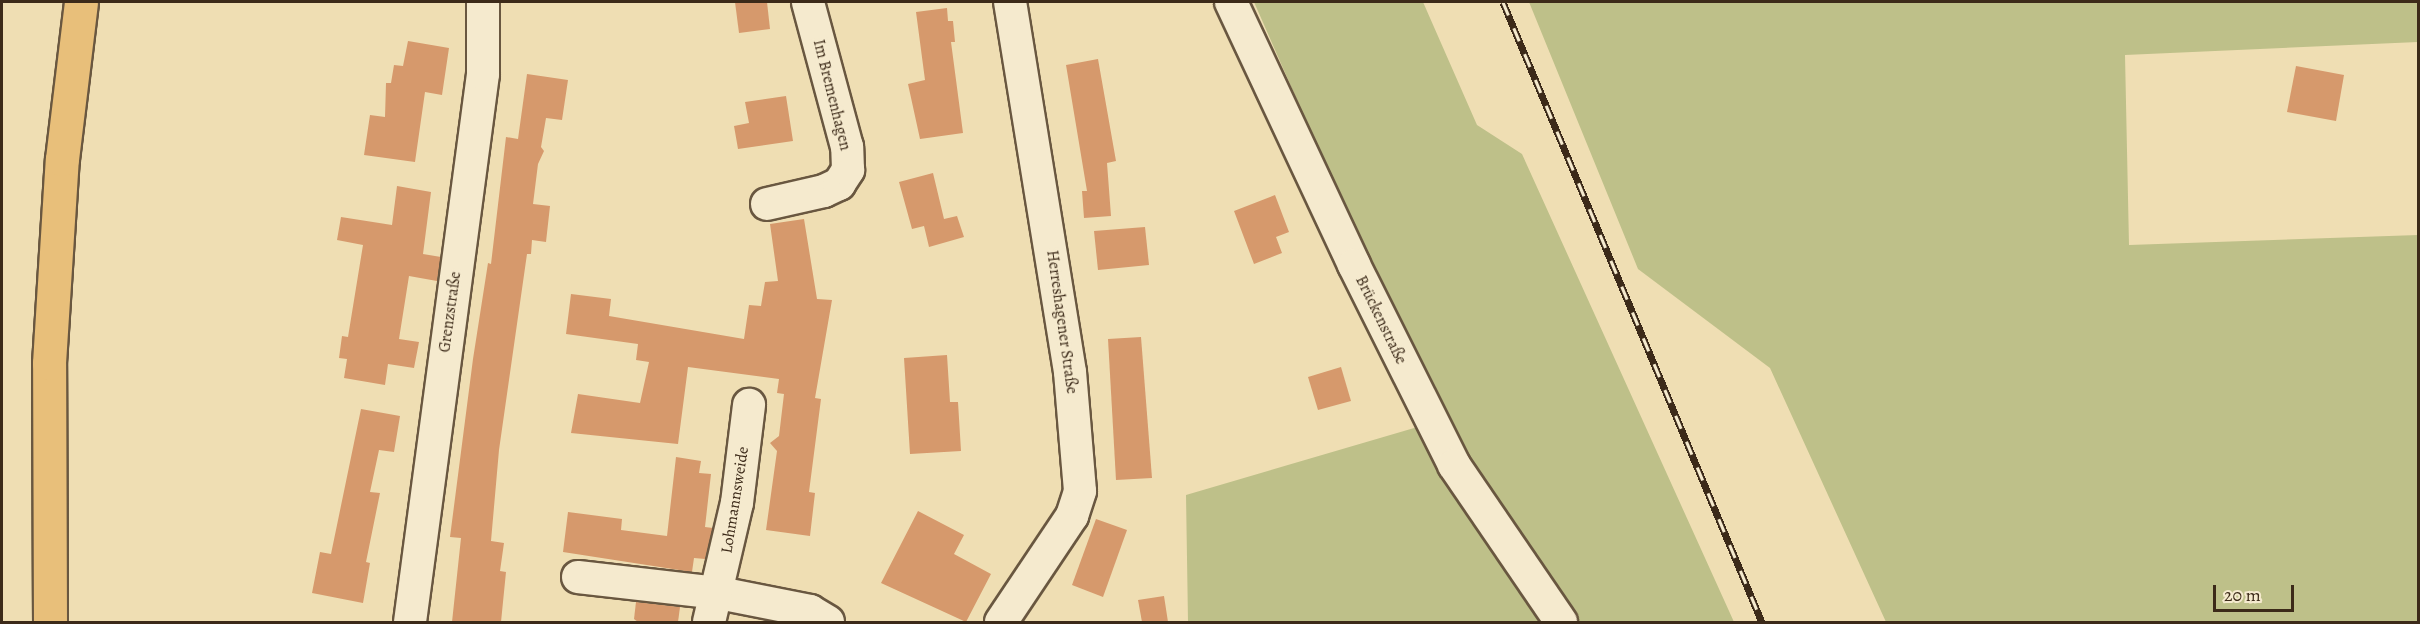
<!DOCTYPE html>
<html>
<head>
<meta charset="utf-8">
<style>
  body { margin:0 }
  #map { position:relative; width:2420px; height:624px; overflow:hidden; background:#efdeb3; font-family:Alegreya,serif }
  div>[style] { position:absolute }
  .green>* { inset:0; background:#bec089 }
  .building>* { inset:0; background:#d6996c }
  .roads { filter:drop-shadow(2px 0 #695740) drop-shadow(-2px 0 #695740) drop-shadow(0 2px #695740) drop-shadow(0 -2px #695740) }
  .minor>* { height:32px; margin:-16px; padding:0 16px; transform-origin:16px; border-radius:16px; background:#f5eace }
  .primary>* { height:33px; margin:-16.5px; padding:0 16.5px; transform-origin:16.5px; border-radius:16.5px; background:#e8bf7a }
  .rail>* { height:7px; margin-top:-3.5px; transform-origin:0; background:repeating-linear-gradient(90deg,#f5eace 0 14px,#3c2a19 0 28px); box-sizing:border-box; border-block:2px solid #3c2a19 }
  span { translate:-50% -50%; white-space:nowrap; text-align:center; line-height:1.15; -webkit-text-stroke:5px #f5eace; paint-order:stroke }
  .street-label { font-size:16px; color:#3c2a19 }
  .frame { position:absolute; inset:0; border:3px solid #3c2a19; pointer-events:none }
  .scale { position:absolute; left:2213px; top:585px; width:81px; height:27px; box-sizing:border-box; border:3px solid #3c2a19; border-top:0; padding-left:8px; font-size:18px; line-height:21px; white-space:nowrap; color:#3c2a19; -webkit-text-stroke:4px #f5eace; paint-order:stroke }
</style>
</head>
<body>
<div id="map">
  <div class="green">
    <i style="clip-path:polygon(1254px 2px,1423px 2px,1477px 125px,1522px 154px,1734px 622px,1188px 622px,1186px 495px,1438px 421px)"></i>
    <i style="clip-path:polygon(1529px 2px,2418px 2px,2418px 42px,2125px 55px,2129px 245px,2418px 235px,2418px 622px,1886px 622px,1770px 368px,1638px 269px)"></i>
  </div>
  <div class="building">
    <i style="clip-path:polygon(735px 2px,767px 2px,770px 29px,739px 33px)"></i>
    <i style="clip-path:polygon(947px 8px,948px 21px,953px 21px,955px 42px,951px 42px,963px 133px,920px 139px,908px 84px,925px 80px,916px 12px)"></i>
    <i style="clip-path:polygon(408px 41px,449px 48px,442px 95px,425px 92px,415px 162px,364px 155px,370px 115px,385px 117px,386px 83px,391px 83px,394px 65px,403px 66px)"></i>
    <i style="clip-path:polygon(1098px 59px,1116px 161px,1107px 163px,1111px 216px,1084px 218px,1082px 191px,1087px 191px,1066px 65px)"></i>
    <i style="clip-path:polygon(2296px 66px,2344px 75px,2336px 121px,2287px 112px)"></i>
    <i style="clip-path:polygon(527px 74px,568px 80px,562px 120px,546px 118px,541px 147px,544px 151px,538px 164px,533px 204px,550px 206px,546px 242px,532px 240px,531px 254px,527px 254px,499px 450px,491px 541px,504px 543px,500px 571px,506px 572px,501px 622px,452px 622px,461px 538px,450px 537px,473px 359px,488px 263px,491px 264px,506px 137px,518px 139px)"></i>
    <i style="clip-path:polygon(786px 96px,793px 141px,738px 149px,734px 126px,749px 123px,745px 102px)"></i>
    <i style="clip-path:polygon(933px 173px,944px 219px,957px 216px,964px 237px,929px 247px,924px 226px,912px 229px,899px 182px)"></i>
    <i style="clip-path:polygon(397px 186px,431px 192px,423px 254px,441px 257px,437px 281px,409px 276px,399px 339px,419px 342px,414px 368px,388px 364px,385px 385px,344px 378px,347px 359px,339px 358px,342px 336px,348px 337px,363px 245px,337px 240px,341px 217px,392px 225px)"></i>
    <i style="clip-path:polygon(1275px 195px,1289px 232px,1276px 237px,1282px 253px,1254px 264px,1234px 211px)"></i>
    <i style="clip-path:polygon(804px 219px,817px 299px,832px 300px,815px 398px,821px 399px,809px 492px,815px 493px,810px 536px,766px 530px,777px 451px,770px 443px,779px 436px,784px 394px,777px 393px,779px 379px,688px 367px,678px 444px,571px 433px,578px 394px,640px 403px,649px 362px,636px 360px,638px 344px,566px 334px,571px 294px,611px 299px,609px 316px,744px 339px,749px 305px,761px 306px,765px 282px,778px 281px,770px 224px)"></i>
    <i style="clip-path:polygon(1145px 227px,1149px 265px,1098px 270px,1094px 231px)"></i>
    <i style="clip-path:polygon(1141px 337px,1152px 478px,1116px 480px,1108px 339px)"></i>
    <i style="clip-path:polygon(947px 355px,950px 402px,958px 402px,961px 451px,910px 454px,904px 358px)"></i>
    <i style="clip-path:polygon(1341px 367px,1351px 401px,1318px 410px,1308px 377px)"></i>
    <i style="clip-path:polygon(361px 409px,400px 416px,394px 452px,379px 450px,370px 492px,380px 493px,366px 562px,370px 563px,363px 603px,312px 593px,320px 552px,331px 554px)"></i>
    <i style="clip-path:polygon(676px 457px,701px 461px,699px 473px,711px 474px,705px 527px,713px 528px,705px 559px,694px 558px,692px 572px,563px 552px,568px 512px,622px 519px,621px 530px,667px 536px)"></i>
    <i style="clip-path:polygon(918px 511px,964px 535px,954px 554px,991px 574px,966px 622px,881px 583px)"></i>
    <i style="clip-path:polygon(1096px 519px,1127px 530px,1103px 597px,1072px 585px)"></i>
    <i style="clip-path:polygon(1164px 596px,1168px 622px,1142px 622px,1138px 600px)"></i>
    <i style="clip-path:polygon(636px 602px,680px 607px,678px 622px,638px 622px,634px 619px)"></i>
  </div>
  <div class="roads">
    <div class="minor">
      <i style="left:1231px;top:2px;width:290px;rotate:64.9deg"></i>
      <i style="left:1354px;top:265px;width:224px;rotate:63.4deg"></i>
      <i style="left:1454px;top:465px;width:190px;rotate:55.7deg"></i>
      <i style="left:767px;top:204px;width:58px;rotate:-12.8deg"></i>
      <i style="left:824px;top:191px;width:17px;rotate:-25deg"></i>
      <i style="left:839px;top:184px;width:17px;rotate:-57deg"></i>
      <i style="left:848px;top:170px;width:23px;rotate:-92deg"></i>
      <i style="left:847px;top:147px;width:150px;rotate:-105.1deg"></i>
      <i style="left:578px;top:577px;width:142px;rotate:6.5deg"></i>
      <i style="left:719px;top:593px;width:93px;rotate:11.2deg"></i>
      <i style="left:810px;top:611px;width:21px;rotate:31deg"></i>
      <i style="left:410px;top:622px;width:553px;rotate:-82.41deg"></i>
      <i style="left:483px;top:74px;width:72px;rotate:-90deg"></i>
      <i style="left:709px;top:622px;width:122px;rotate:-76.8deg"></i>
      <i style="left:737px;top:503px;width:99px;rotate:-83deg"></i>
      <i style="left:1001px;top:622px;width:128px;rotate:-56.2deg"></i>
      <i style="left:1072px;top:516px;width:26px;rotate:-72deg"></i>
      <i style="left:1080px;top:491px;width:119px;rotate:-94.8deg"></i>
      <i style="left:1070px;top:372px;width:375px;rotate:-99.2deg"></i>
    </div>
    <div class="primary">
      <i style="left:50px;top:622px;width:259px;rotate:-90.2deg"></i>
      <i style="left:49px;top:363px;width:204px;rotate:-86.4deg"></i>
      <i style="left:62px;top:159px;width:158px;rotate:-83.1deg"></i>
    </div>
  </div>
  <div class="rail">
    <i style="left:1503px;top:2px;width:672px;rotate:67.33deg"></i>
  </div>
  <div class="street-label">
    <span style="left:832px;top:95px;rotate:76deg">Im Bremenhagen</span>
    <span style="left:450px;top:312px;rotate:-82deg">Grenzstraße</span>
    <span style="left:1381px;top:320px;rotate:64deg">Brückenstraße</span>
    <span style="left:1062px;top:322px;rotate:82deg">Herreshagener Straße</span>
    <span style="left:735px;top:500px;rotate:-81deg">Lohmannsweide</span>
  </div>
  <div class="frame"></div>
  <div class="scale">20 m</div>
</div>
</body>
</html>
